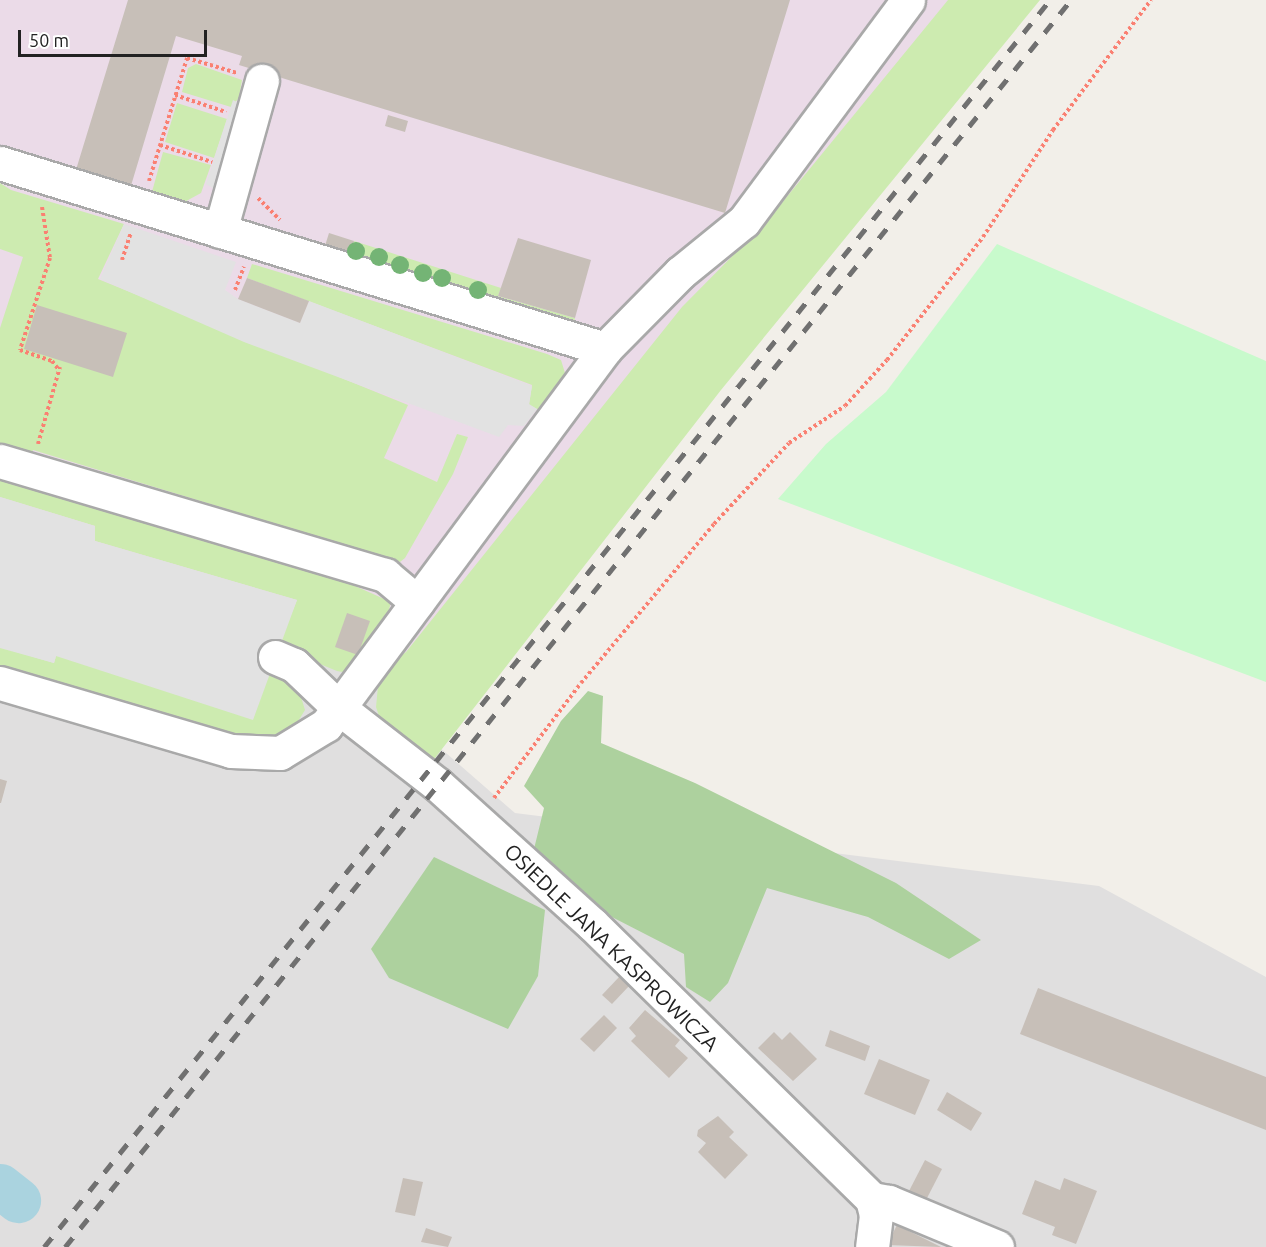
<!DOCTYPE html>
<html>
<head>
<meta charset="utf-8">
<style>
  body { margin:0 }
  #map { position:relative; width:1266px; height:1247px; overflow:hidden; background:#f2efe9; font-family:Ubuntu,sans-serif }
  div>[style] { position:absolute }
  .residential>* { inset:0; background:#e0dfdf }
  .industrial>* { inset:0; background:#ebdbe8 }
  .grass>* { inset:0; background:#cdebb0 }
  .forest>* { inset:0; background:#add19e }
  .park>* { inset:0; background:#c8facc }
  .parking>* { inset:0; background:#e2e2e2 }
  .river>* { height:45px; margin:-22.5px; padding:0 22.5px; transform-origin:22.5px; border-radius:22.5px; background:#aad3df }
  .building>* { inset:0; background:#c7bfb8 }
  .path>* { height:4px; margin-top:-2px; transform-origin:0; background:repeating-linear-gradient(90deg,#fa8072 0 3px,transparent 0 6px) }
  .roads { filter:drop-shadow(2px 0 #a9a9a9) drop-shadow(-2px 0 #a9a9a9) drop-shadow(0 2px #a9a9a9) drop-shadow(0 -2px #a9a9a9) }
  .minor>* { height:33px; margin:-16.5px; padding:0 16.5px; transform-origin:16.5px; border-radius:16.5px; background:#fff }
  .rail>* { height:4.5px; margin-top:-2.25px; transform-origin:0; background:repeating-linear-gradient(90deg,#707070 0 12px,transparent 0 24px) }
  .trees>* { width:18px; height:18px; margin:-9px; border-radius:50%; background:#74b475 }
  span { translate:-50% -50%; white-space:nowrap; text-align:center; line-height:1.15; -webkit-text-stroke:4.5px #fff; paint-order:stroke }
  .street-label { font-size:21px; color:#222 }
  .scale { position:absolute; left:18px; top:30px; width:189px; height:27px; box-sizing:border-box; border:3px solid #222; border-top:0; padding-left:8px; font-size:18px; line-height:21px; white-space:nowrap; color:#222; -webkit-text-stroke:4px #fff; paint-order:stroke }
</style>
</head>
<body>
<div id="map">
  <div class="residential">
    <i style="clip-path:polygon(0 0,415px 726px,515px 813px,1099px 886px,1266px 977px,1266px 1247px,0 1247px)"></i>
  </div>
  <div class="industrial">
    <i style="clip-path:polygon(0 0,971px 0,401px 686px,284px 632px,249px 732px,0 658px)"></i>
  </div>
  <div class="grass">
    <i style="clip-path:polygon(948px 0,1040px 0,721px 390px,428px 767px,382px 725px,376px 707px,378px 686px,390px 664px,406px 652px,682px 307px,767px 221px)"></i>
    <i style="clip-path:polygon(196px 64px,242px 80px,239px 98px,231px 107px,182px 92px,188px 68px)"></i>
    <i style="clip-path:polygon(177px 103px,227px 119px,214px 158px,165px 142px)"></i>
    <i style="clip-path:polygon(163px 152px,211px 165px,201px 193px,179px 205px,150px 199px)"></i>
    <i style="clip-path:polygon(0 183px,11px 190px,124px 224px,98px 279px,408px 405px,384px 458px,437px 482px,457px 434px,468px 437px,453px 474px,405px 558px,400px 562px,33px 450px,30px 458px,0 450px,0 328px,23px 257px,0 249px)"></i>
    <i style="clip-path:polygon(354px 241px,501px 288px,498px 296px,575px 318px,572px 328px,348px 260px)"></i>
    <i style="clip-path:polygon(252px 264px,547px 354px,561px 360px,565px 373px,539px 410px,529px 405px,532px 385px,247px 278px)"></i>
    <i style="clip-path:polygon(0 474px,344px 575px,344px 581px,391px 602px,389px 610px,348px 673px,337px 671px,278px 647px,297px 600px,95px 541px,95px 526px,0 497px)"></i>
    <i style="clip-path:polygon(0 647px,54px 663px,56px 656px,273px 664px,297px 684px,305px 710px,289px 736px,251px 741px,0 667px)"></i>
  </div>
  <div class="forest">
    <i style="clip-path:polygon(588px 691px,603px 696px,601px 743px,695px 783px,896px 883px,981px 940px,949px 959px,868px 917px,767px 888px,728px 983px,710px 1002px,686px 987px,684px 954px,608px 915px,562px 880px,534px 849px,544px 808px,524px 786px,561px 721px)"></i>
    <i style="clip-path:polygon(434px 857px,545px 910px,538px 976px,508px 1029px,389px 978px,371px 949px)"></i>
  </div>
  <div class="park">
    <i style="clip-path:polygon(997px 244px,1266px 361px,1266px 682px,778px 499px,826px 444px,886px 392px)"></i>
  </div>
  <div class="parking">
    <i style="clip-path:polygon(233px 100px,246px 107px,219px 192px,206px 184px)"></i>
    <i style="clip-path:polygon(124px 224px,236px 262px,225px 290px,238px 299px,300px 323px,309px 301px,532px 386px,529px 404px,537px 409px,524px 426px,508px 425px,499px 437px,244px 342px,100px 279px)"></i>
    <i style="clip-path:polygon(0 497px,95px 526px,95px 541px,297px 600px,253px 720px,56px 656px,54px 663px,0 648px)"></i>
  </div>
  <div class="river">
    <i style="left:0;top:1186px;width:23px;rotate:38deg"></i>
  </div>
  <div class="building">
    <i style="clip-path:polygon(128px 0,790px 0,725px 213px,239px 65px,242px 56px,176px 36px,130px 189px,75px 173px)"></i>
    <i style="clip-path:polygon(388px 115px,408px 121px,405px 132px,385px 126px)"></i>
    <i style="clip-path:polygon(329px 233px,354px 241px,348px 260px,323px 252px)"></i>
    <i style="clip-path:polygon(518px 238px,591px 260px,575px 318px,498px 296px)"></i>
    <i style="clip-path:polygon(247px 278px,309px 301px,300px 323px,238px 299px)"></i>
    <i style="clip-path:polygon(37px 305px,127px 333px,113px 377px,24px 349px)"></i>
    <i style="clip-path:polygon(347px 613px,370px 621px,358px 655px,335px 647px)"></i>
    <i style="clip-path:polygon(0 779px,7px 781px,1px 803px,0 803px)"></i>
    <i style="clip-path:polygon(620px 976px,630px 985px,612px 1004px,602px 995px)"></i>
    <i style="clip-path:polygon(1038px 988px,1266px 1077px,1266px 1130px,1020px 1034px)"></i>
    <i style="clip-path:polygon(645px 1010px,680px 1040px,675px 1046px,688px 1058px,669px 1078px,631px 1041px,636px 1036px,629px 1028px)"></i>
    <i style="clip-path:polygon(604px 1015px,617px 1028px,594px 1052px,580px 1039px)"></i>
    <i style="clip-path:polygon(830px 1030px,870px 1046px,865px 1061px,825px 1046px)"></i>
    <i style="clip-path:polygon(774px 1032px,782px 1040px,790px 1032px,817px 1059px,793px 1081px,758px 1048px)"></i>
    <i style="clip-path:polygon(879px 1059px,930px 1080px,915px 1115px,864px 1094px)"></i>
    <i style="clip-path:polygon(947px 1092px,982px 1113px,971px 1131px,937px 1110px)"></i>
    <i style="clip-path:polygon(718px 1116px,734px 1132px,729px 1137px,748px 1155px,725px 1179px,698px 1152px,706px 1143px,697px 1136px,698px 1130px)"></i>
    <i style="clip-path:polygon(925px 1160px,942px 1169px,926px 1200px,909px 1191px)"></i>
    <i style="clip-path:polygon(403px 1178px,423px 1182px,415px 1216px,395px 1212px)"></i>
    <i style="clip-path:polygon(1064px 1178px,1097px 1191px,1076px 1244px,1052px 1235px,1055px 1227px,1022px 1214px,1035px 1180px,1060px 1190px)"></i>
    <i style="clip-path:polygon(897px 1225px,941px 1247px,887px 1245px)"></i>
    <i style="clip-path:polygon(426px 1228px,452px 1237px,448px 1247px,421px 1242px)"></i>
  </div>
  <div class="path">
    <i style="left:175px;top:95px;width:54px;rotate:18.4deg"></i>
    <i style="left:160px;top:145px;width:55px;rotate:18.1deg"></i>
    <i style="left:149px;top:181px;width:129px;rotate:-72.8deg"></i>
    <i style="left:187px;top:58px;width:52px;rotate:16.7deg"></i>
    <i style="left:258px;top:198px;width:31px;rotate:45deg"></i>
    <i style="left:42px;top:207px;width:52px;rotate:81.1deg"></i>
    <i style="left:50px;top:258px;width:97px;rotate:108.1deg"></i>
    <i style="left:20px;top:350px;width:34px;rotate:19deg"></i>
    <i style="left:52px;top:361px;width:11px;rotate:52deg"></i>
    <i style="left:122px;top:260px;width:28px;rotate:-72deg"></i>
    <i style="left:235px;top:290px;width:25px;rotate:-69deg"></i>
    <i style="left:38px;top:444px;width:80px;rotate:-74.1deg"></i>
    <i style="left:494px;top:798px;width:144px;rotate:-52.9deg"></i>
    <i style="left:581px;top:683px;width:207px;rotate:-50.1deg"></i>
    <i style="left:714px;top:524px;width:110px;rotate:-47.2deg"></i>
    <i style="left:789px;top:443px;width:67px;rotate:-33.5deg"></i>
    <i style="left:845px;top:406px;width:62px;rotate:-47.6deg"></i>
    <i style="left:887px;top:360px;width:156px;rotate:-52deg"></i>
    <i style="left:983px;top:237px;width:128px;rotate:-56.8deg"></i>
    <i style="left:1053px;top:130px;width:163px;rotate:-53deg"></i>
  </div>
  <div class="roads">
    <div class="minor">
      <i style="left:0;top:163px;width:633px;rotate:17.09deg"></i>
      <i style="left:220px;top:231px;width:156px;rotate:-74.4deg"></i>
      <i style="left:0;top:461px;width:402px;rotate:16.5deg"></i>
      <i style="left:385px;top:575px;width:42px;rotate:40.2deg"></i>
      <i style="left:275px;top:657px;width:21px;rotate:23deg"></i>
      <i style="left:294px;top:665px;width:62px;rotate:43.7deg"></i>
      <i style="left:339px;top:708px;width:125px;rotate:37.9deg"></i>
      <i style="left:438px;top:785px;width:207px;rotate:42.1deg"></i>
      <i style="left:592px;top:924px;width:392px;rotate:44.5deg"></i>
      <i style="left:872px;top:1199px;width:16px;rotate:76deg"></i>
      <i style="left:876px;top:1215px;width:32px;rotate:97deg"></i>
      <i style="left:0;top:683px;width:241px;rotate:16.4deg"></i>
      <i style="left:231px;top:751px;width:49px;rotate:2.3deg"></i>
      <i style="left:280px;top:753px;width:54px;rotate:-31.3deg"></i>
      <i style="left:326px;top:725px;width:468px;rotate:-53.4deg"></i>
      <i style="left:605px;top:349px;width:107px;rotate:-45.4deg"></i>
      <i style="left:680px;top:273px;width:82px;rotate:-39.1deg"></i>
      <i style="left:744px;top:221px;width:275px;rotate:-53.4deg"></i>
      <i style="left:872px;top:1199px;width:17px;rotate:10deg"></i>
      <i style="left:889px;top:1202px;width:117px;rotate:22.6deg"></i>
    </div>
  </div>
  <div class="rail">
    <i style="left:44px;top:1247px;width:1602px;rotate:-51.11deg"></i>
    <i style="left:65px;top:1247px;width:1602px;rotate:-51.11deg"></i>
  </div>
  <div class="trees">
    <i style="left:356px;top:251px"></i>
    <i style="left:379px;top:257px"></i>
    <i style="left:400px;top:265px"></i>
    <i style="left:423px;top:273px"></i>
    <i style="left:442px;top:278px"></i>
    <i style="left:478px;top:290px"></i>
  </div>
  <div class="street-label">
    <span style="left:612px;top:947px;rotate:44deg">OSIEDLE JANA KASPROWICZA</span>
  </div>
  <div class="scale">50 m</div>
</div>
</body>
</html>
